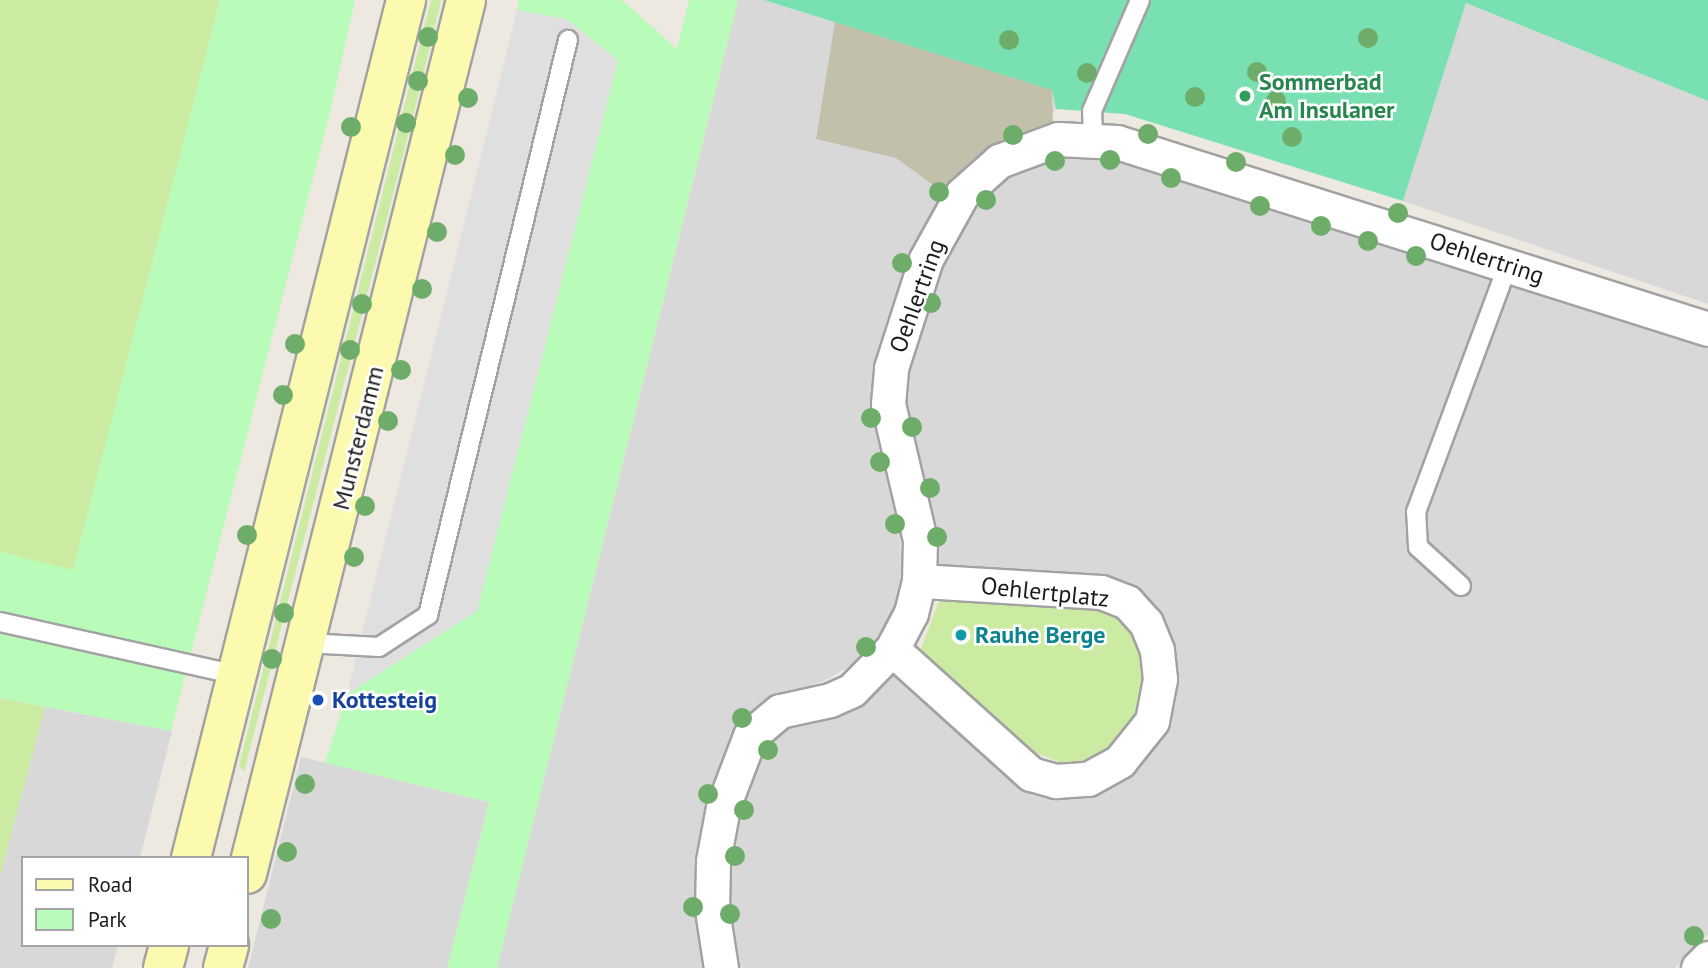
<!DOCTYPE html>
<html>
<head>
<meta charset="utf-8">
<style>
  body { margin:0 }
  #map { position:relative; width:1708px; height:968px; overflow:hidden; background:#ede8e0; font-family:"PT Sans",sans-serif }
  div>[style] { position:absolute }
  .residential>* { inset:0; background:#d9d8d8 }
  .construction>* { inset:0; background:#c2c0ab }
  .grass>* { inset:0; background:#cceba2 }
  .park>* { inset:0; background:#b9fbb9 }
  .pitch>* { inset:0; background:#79e1b1 }
  .parking>* { inset:0; background:#dfdfdf }
  .roads { filter:drop-shadow(2px 0 #a2a2a2) drop-shadow(-2px 0 #a2a2a2) drop-shadow(0 2px #a2a2a2) drop-shadow(0 -2px #a2a2a2) }
  .service>* { height:18px; margin:-9px; padding:0 9px; transform-origin:9px; border-radius:9px; background:#fff }
  .minor>* { height:33px; margin:-16.5px; padding:0 16.5px; transform-origin:16.5px; border-radius:16.5px; background:#fff }
  .secondary>* { height:38px; margin:-19px; padding:0 19px; transform-origin:19px; border-radius:19px; background:#fcfaaf }
  .trees>* { width:20px; height:20px; margin:-10px; border-radius:50%; background:#6ead69 }
  .dots>* { width:19px; height:19px; translate:-50% -50%; box-sizing:border-box; border:4px solid #fff; border-radius:50% }
  span { translate:-50% -50%; white-space:nowrap; text-align:center; line-height:1.15; -webkit-text-stroke:5px #fff; paint-order:stroke }
  .leisure-label { font-size:24px; color:#27864d; font-weight:700 }
  .left { translate:0 -50%; text-align:left }
  .street-label { font-size:24px; color:#1b1b1b }
  .culture-label { font-size:24px; color:#0d838f; font-weight:700 }
  .transit-label { font-size:24px; color:#164399; font-weight:700 }
  .legend { position:absolute; left:21px; top:856px; width:228px; height:91px; box-sizing:border-box; background:#fff; border:2px solid #a4a4a4; margin:0; padding:9px 12px; list-style:none; font-size:21px; color:#1b1b1b }
  .legend li { display:flex; align-items:center; gap:14px; height:35px }
  .legend b { width:35px; border:2px solid #a4a4a4 }
</style>
</head>
<body>
<div id="map">
  <div class="residential">
    <i style="clip-path:polygon(738px 0,764px 0,1052px 90px,1056px 109px,1040px 128px,999px 145px,964px 169px,944px 193px,915px 244px,885px 325px,874px 380px,874px 421px,900px 531px,901px 575px,895px 607px,878px 641px,859px 661px,824px 681px,765px 701px,751px 714px,728px 748px,710px 801px,696px 895px,705px 968px,497px 968px)"></i>
    <i style="clip-path:polygon(1466px 3px,1708px 101px,1708px 304px,1403px 201px)"></i>
    <i style="clip-path:polygon(1068px 153px,1108px 156px,1708px 344px,1708px 934px,1675px 968px,736px 968px,727px 920px,731px 851px,754px 766px,767px 740px,780px 727px,895px 672px,1009px 772px,1108px 783px,937px 566px,928px 497px,905px 396px,912px 348px,938px 271px,975px 205px,1019px 169px)"></i>
    <i style="clip-path:polygon(45px 707px,172px 731px,140px 858px,23px 858px,23px 945px,118px 945px,112px 968px,0 968px,0 876px)"></i>
    <i style="clip-path:polygon(301px 757px,489px 802px,447px 968px,248px 968px)"></i>
  </div>
  <div class="construction">
    <i style="clip-path:polygon(835px 22px,1052px 90px,1053px 127px,1019px 135px,983px 155px,944px 193px,896px 158px,816px 139px)"></i>
  </div>
  <div class="grass">
    <i style="clip-path:polygon(0 0,220px 0,73px 571px,0 552px)"></i>
    <i style="clip-path:polygon(431px 0,441px 0,414px 113px,244px 772px,239px 766px)"></i>
    <i style="clip-path:polygon(941px 596px,1093px 603px,1135px 625px,1149px 668px,1136px 726px,1119px 747px,1088px 761px,1062px 763px,1027px 749px,919px 654px)"></i>
    <i style="clip-path:polygon(0 698px,45px 707px,0 876px)"></i>
  </div>
  <div class="park">
    <i style="clip-path:polygon(220px 0,355px 0,330px 112px,171px 731px,0 698px,0 552px,73px 570px)"></i>
    <i style="clip-path:polygon(519px 0,622px 0,677px 49px,689px 0,738px 0,497px 968px,447px 968px,489px 802px,325px 763px,347px 694px,477px 611px,618px 60px,566px 19px,517px 10px)"></i>
  </div>
  <div class="pitch">
    <i style="clip-path:polygon(764px 0,1708px 0,1708px 101px,1466px 3px,1403px 201px,1125px 114px,1056px 109px,1052px 90px)"></i>
  </div>
  <div class="parking">
    <i style="clip-path:polygon(517px 10px,566px 19px,618px 60px,477px 611px,347px 694px)"></i>
  </div>
  <div class="roads">
    <div class="service">
      <i style="left:1093px;top:137px;width:26px;rotate:-92deg"></i>
      <i style="left:1092px;top:111px;width:121px;rotate:-66.6deg"></i>
      <i style="left:1461px;top:586px;width:58px;rotate:-137.8deg"></i>
      <i style="left:1418px;top:547px;width:35px;rotate:-93deg"></i>
      <i style="left:1416px;top:512px;width:264px;rotate:-69.6deg"></i>
      <i style="left:0;top:622px;width:243px;rotate:12.6deg"></i>
      <i style="left:306px;top:643px;width:73px;rotate:3.1deg"></i>
      <i style="left:379px;top:647px;width:59px;rotate:-33.1deg"></i>
      <i style="left:428px;top:615px;width:592px;rotate:-76.32deg"></i>
    </div>
    <div class="minor">
      <i style="left:892px;top:649px;width:187px;rotate:42deg"></i>
      <i style="left:1031px;top:774px;width:26px;rotate:16deg"></i>
      <i style="left:1056px;top:781px;width:32px;rotate:-4deg"></i>
      <i style="left:1088px;top:779px;width:37px;rotate:-29deg"></i>
      <i style="left:1120px;top:761px;width:51px;rotate:-51.3deg"></i>
      <i style="left:1152px;top:721px;width:43px;rotate:-79.2deg"></i>
      <i style="left:1160px;top:679px;width:29px;rotate:-96deg"></i>
      <i style="left:1157px;top:650px;width:29px;rotate:-112deg"></i>
      <i style="left:1146px;top:623px;width:28px;rotate:-132deg"></i>
      <i style="left:1127px;top:602px;width:28px;rotate:-159deg"></i>
      <i style="left:1101px;top:592px;width:182px;rotate:-176.5deg"></i>
      <i style="left:721px;top:968px;width:59px;rotate:-98.8deg"></i>
      <i style="left:712px;top:910px;width:49px;rotate:-88.8deg"></i>
      <i style="left:713px;top:861px;width:55px;rotate:-79.5deg"></i>
      <i style="left:723px;top:807px;width:76px;rotate:-69.2deg"></i>
      <i style="left:750px;top:736px;width:39px;rotate:-40deg"></i>
      <i style="left:780px;top:711px;width:51px;rotate:-12.4deg"></i>
      <i style="left:830px;top:700px;width:24px;rotate:-24deg"></i>
      <i style="left:852px;top:690px;width:57px;rotate:-45.7deg"></i>
      <i style="left:892px;top:649px;width:41px;rotate:-62.2deg"></i>
      <i style="left:911px;top:613px;width:33px;rotate:-76deg"></i>
      <i style="left:919px;top:581px;width:41px;rotate:-88.6deg"></i>
      <i style="left:920px;top:540px;width:140px;rotate:-103.2deg"></i>
      <i style="left:888px;top:404px;width:36px;rotate:-85deg"></i>
      <i style="left:891px;top:368px;width:114px;rotate:-72.2deg"></i>
      <i style="left:926px;top:259px;width:74px;rotate:-61deg"></i>
      <i style="left:962px;top:194px;width:50px;rotate:-41.7deg"></i>
      <i style="left:999px;top:161px;width:63px;rotate:-20.4deg"></i>
      <i style="left:1058px;top:139px;width:59px;rotate:2.9deg"></i>
      <i style="left:1117px;top:142px;width:620px;rotate:17.56deg"></i>
      <i style="left:1698px;top:968px;width:14px;rotate:-45deg"></i>
    </div>
    <div class="secondary">
      <i style="left:191px;top:858px;width:885px;rotate:-75.93deg"></i>
      <i style="left:247px;top:874px;width:901px;rotate:-75.93deg"></i>
      <i style="left:163px;top:968px;width:24px;rotate:-75deg"></i>
      <i style="left:223px;top:968px;width:24px;rotate:-75deg"></i>
    </div>
  </div>
  <div class="trees">
    <i style="left:428px;top:37px"></i>
    <i style="left:1368px;top:38px"></i>
    <i style="left:1009px;top:40px"></i>
    <i style="left:1257px;top:72px"></i>
    <i style="left:1087px;top:73px"></i>
    <i style="left:418px;top:81px"></i>
    <i style="left:1195px;top:97px"></i>
    <i style="left:468px;top:98px"></i>
    <i style="left:1276px;top:101px"></i>
    <i style="left:406px;top:123px"></i>
    <i style="left:351px;top:127px"></i>
    <i style="left:1148px;top:134px"></i>
    <i style="left:1013px;top:135px"></i>
    <i style="left:1292px;top:137px"></i>
    <i style="left:455px;top:155px"></i>
    <i style="left:1110px;top:160px"></i>
    <i style="left:1055px;top:161px"></i>
    <i style="left:1236px;top:162px"></i>
    <i style="left:1171px;top:178px"></i>
    <i style="left:939px;top:192px"></i>
    <i style="left:986px;top:200px"></i>
    <i style="left:1260px;top:206px"></i>
    <i style="left:1398px;top:213px"></i>
    <i style="left:1321px;top:226px"></i>
    <i style="left:437px;top:232px"></i>
    <i style="left:1368px;top:241px"></i>
    <i style="left:1416px;top:256px"></i>
    <i style="left:902px;top:263px"></i>
    <i style="left:422px;top:289px"></i>
    <i style="left:931px;top:303px"></i>
    <i style="left:362px;top:304px"></i>
    <i style="left:295px;top:344px"></i>
    <i style="left:350px;top:350px"></i>
    <i style="left:401px;top:370px"></i>
    <i style="left:283px;top:395px"></i>
    <i style="left:871px;top:418px"></i>
    <i style="left:388px;top:421px"></i>
    <i style="left:912px;top:427px"></i>
    <i style="left:880px;top:462px"></i>
    <i style="left:930px;top:488px"></i>
    <i style="left:365px;top:506px"></i>
    <i style="left:895px;top:524px"></i>
    <i style="left:247px;top:535px"></i>
    <i style="left:937px;top:537px"></i>
    <i style="left:354px;top:557px"></i>
    <i style="left:284px;top:613px"></i>
    <i style="left:866px;top:647px"></i>
    <i style="left:272px;top:659px"></i>
    <i style="left:742px;top:718px"></i>
    <i style="left:768px;top:750px"></i>
    <i style="left:305px;top:784px"></i>
    <i style="left:708px;top:794px"></i>
    <i style="left:744px;top:810px"></i>
    <i style="left:287px;top:852px"></i>
    <i style="left:735px;top:856px"></i>
    <i style="left:693px;top:907px"></i>
    <i style="left:730px;top:914px"></i>
    <i style="left:271px;top:919px"></i>
    <i style="left:1694px;top:936px"></i>
  </div>
  <div class="dots">
    <i style="left:1245px;top:96px;background:#2e9e5b"></i>
    <i style="left:961px;top:635px;background:#0f9aa8"></i>
    <i style="left:318px;top:700px;background:#1a4fb4"></i>
  </div>
  <div class="leisure-label">
    <span class="left" style="left:1259px;top:96px">Sommerbad<br>Am Insulaner</span>
  </div>
  <div class="street-label">
    <span style="left:1487px;top:258px;rotate:18deg">Oehlertring</span>
    <span style="left:917px;top:296px;rotate:-70deg">Oehlertring</span>
    <span style="left:358px;top:438px;rotate:-76deg">Munsterdamm</span>
    <span style="left:1045px;top:592px;rotate:6deg">Oehlertplatz</span>
  </div>
  <div class="culture-label">
    <span class="left" style="left:975px;top:635px">Rauhe Berge</span>
  </div>
  <div class="transit-label">
    <span class="left" style="left:332px;top:700px">Kottesteig</span>
  </div>
  <ul class="legend">
  <li><b style="height:9px;background:#fcfaaf"></b>Road</li>
  <li><b style="height:19px;background:#b9fbb9"></b>Park</li>
  </ul>
</div>
</body>
</html>
